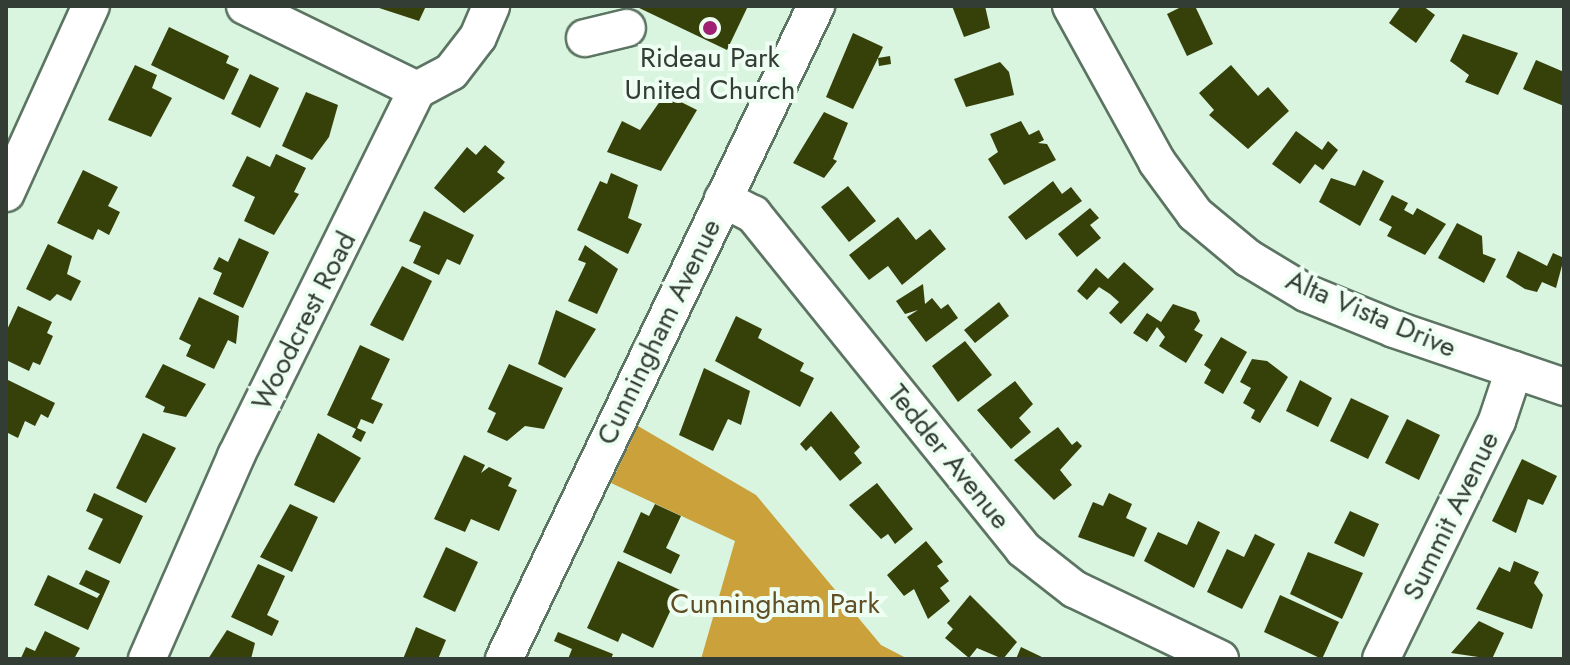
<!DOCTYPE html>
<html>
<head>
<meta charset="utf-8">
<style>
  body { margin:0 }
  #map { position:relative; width:1570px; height:665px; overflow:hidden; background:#d9f4df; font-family:Jost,sans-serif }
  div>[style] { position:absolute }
  .forest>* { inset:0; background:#caa13a }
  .building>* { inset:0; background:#364009 }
  .roads { filter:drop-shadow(2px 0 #5c7462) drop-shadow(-2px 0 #5c7462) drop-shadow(0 2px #5c7462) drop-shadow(0 -2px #5c7462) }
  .minor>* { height:36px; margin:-18px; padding:0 18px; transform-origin:18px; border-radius:18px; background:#fff }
  .dots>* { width:22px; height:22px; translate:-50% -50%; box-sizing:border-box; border:4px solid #eefef2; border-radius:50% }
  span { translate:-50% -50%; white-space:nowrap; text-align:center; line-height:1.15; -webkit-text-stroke:8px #eefef2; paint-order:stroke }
  .poi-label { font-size:28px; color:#333d35 }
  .street-label { font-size:28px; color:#333d35 }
  .park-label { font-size:28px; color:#614f26 }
  .frame { position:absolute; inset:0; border:8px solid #333d35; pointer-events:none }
</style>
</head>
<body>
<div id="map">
  <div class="forest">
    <i style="clip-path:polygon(638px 426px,756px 495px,881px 645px,908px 659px,701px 659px,735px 541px,611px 483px)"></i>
  </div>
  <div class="building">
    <i style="clip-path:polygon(373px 6px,426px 6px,419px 21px)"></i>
    <i style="clip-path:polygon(635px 6px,748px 6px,727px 50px)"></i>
    <i style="clip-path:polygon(952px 6px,985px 6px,990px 28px,964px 37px)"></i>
    <i style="clip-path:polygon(1183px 6px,1195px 6px,1213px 44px,1187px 56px,1167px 14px)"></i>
    <i style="clip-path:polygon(1401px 6px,1423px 6px,1435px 15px,1416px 43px,1389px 23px)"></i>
    <i style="clip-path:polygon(169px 27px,229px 56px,226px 63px,239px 69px,224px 100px,151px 65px)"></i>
    <i style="clip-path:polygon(853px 33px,883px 47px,878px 58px,890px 56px,891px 64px,879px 66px,878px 58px,853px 109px,826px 97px)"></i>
    <i style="clip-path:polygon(1463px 34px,1518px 53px,1498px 95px,1465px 82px,1469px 75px,1450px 61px)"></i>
    <i style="clip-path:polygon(1536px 60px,1564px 72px,1564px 106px,1523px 89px)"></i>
    <i style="clip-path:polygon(1000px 62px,1009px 72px,1014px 95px,966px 107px,954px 79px)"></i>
    <i style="clip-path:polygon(135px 65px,157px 75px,152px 88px,172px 98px,151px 137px,108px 120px)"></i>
    <i style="clip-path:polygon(1231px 65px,1258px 96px,1268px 87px,1289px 111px,1248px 149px,1209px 115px,1214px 110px,1199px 93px)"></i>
    <i style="clip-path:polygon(250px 74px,279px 88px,260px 128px,231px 114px)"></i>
    <i style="clip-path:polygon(306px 92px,338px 105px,329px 137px,312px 160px,282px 146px)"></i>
    <i style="clip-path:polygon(665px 94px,697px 110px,661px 171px,607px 152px,622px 121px,640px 130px)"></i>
    <i style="clip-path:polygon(824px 112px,848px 123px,833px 159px,837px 161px,824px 178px,793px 163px)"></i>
    <i style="clip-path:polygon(1021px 121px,1029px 135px,1039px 130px,1044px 140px,1038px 143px,1047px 144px,1056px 160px,1004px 185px,988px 159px,998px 152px,990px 134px)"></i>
    <i style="clip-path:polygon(1296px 131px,1322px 150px,1328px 141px,1338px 150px,1323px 170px,1315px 164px,1300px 184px,1272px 164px)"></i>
    <i style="clip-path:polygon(485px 145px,505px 162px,497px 172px,505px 178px,464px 213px,434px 188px,467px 147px,476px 155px)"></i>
    <i style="clip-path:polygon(276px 154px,306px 168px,294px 192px,299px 194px,274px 235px,244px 221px,255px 197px,232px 186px,247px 156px,270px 167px)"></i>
    <i style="clip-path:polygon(83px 170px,118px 187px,108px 206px,120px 212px,109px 235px,98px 229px,93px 240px,57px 223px)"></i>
    <i style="clip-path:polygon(1363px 170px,1384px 181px,1360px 226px,1319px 202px,1331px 178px,1355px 186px)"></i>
    <i style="clip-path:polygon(611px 173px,638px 185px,628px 218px,642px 224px,628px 254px,577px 230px,600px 181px,607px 184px)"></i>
    <i style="clip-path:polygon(1053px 181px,1062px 194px,1071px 187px,1082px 201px,1026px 240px,1008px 217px)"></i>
    <i style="clip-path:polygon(848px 186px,876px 221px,849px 242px,821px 207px)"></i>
    <i style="clip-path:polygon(1392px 195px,1408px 203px,1404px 210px,1413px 215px,1417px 208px,1446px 224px,1425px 255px,1387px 236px,1392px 227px,1379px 220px)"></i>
    <i style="clip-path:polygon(1090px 208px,1099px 218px,1090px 225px,1101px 238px,1077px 257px,1058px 234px)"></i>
    <i style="clip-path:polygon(424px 211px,474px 235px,460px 265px,447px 259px,439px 275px,413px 263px,421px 246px,409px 241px)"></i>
    <i style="clip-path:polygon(898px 217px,916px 240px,930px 229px,946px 249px,902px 285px,888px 266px,869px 280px,849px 255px)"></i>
    <i style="clip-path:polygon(1457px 223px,1482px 236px,1483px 254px,1496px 259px,1484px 283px,1438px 258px)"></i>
    <i style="clip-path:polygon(239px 238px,269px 252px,243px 308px,213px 294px,222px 273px,213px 269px,219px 257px,228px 262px)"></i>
    <i style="clip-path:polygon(48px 244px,72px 256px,67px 274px,81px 281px,71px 301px,57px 294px,50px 301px,26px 289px)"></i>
    <i style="clip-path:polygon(585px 245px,618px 269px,597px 314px,568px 301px,586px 263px,578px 260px)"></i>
    <i style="clip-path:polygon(1518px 251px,1547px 266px,1553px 253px,1564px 258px,1556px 288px,1542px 282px,1537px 292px,1525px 289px,1506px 277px)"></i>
    <i style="clip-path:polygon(1124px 262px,1154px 289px,1121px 324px,1109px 313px,1119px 302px,1110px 294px,1099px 287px,1087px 300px,1077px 291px,1096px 268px,1108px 279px)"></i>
    <i style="clip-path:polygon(402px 266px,432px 281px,403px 341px,370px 325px)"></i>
    <i style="clip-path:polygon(923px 284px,925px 304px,932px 298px,941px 309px,948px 304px,958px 318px,926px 342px,907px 317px,918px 310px,905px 314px,896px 301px)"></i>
    <i style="clip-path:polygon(199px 297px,239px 316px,236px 344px,228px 340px,214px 369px,186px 356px,191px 345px,179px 339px)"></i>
    <i style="clip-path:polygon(999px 302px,1009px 316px,975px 343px,964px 330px)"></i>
    <i style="clip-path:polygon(1173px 304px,1196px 312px,1200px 321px,1194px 330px,1203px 335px,1186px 363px,1159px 346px,1165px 337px,1157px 327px,1147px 342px,1133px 333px,1147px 313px,1161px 322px)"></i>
    <i style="clip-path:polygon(18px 306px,52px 322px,47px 333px,53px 336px,40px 365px,33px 362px,29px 371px,6px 360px,6px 332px)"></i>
    <i style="clip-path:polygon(556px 310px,596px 329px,565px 378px,538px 364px)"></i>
    <i style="clip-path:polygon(736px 316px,762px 329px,758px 338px,804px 363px,800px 371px,814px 378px,800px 407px,715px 361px)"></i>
    <i style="clip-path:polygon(1221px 337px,1247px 352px,1223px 394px,1204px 383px,1211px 370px,1204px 365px)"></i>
    <i style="clip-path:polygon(965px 341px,992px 375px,958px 402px,932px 366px)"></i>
    <i style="clip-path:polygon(360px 345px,390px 359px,371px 399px,383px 404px,373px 424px,361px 419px,357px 428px,366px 432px,361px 442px,352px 437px,356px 429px,327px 415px)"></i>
    <i style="clip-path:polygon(1252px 359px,1267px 361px,1288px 377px,1260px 423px,1251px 418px,1255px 410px,1243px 403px,1251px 388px,1240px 382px)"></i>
    <i style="clip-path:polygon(163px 364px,206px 384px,186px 417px,163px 412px,165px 407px,145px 397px)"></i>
    <i style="clip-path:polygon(509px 364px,563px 388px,544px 429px,525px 426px,507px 441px,487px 432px,496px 413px,488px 409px)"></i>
    <i style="clip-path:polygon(704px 368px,750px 391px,741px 425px,728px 419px,713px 451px,679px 435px)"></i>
    <i style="clip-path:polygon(6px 379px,55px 403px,48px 418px,41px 414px,35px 426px,25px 421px,18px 438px,6px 432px)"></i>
    <i style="clip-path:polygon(1300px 380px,1332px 398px,1318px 427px,1286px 411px)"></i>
    <i style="clip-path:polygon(1015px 381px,1033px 404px,1019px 418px,1031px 432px,1011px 449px,977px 410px)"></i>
    <i style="clip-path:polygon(1351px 398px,1389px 416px,1368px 459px,1330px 441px)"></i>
    <i style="clip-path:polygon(831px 411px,860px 447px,854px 453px,862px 463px,840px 481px,811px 446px,806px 451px,800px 444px)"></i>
    <i style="clip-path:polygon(1407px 419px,1440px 435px,1419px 480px,1385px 463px)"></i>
    <i style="clip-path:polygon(1058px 427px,1072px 445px,1077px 441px,1082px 446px,1060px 470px,1072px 485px,1054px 500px,1014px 460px)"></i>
    <i style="clip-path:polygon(143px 433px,176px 448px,146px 503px,116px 488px)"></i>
    <i style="clip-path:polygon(318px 433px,361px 458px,334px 503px,294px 485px)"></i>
    <i style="clip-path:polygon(464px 455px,485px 465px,481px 473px,489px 467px,512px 478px,508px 486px,517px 490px,499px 531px,471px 519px,465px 532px,434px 519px)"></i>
    <i style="clip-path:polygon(1522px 459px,1557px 476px,1543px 505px,1528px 499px,1516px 533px,1492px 521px)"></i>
    <i style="clip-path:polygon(877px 483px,913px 529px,895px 544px,888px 534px,881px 539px,849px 505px)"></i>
    <i style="clip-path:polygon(94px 493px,143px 516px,120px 564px,88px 549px,103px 519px,86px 511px)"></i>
    <i style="clip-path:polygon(1109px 493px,1132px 504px,1126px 518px,1147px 528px,1134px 557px,1078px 537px,1093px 502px,1103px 506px)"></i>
    <i style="clip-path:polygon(290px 504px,318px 517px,292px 572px,260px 557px)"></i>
    <i style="clip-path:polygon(655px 504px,681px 516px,666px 548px,680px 555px,671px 574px,623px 552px,641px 512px,649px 516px)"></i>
    <i style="clip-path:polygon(1350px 511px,1379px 524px,1364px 557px,1334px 543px)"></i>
    <i style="clip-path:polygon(1198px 521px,1220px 532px,1194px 588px,1144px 561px,1158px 532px,1187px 545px)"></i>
    <i style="clip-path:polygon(1255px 534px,1275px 544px,1242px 609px,1207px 592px,1227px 549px,1244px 557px)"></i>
    <i style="clip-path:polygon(926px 541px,943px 562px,937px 566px,949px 581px,940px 588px,950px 601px,928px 619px,914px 589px,904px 596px,887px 575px)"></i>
    <i style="clip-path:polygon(446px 547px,478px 562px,455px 612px,423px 597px)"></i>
    <i style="clip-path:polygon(1308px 552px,1363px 573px,1342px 619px,1290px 594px)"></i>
    <i style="clip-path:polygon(618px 561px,680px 590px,653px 648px,622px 633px,618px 642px,587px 628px)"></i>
    <i style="clip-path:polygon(1514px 561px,1539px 572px,1534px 583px,1543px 595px,1532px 629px,1476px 609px,1499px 567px,1510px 572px)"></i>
    <i style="clip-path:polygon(258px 564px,285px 576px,267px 615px,279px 621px,272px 636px,231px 617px)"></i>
    <i style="clip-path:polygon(86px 570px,110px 581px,88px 630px,34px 605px,48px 575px,97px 598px,100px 594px,79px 584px)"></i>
    <i style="clip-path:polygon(970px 595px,1017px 642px,1003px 659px,977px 648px,969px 658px,945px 638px,953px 629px,947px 623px)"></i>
    <i style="clip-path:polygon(1280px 595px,1339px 622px,1322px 659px,1264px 632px)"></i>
    <i style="clip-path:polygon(1479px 621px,1504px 633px,1492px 659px,1451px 653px)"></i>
    <i style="clip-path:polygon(416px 627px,446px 640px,438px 659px,392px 659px,403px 659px)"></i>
    <i style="clip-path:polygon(227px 630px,255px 643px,251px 659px,208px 659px)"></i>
    <i style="clip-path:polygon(45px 631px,80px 648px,74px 659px,21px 658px,26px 647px,35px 651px)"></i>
    <i style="clip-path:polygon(558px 632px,613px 654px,611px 659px,568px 659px,572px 649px,554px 641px)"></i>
    <i style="clip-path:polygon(1021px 647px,1046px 659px,1016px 659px)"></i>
  </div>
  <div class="roads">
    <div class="minor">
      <i style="left:245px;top:6px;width:191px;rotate:26deg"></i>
      <i style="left:1071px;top:6px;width:178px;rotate:61.1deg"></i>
      <i style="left:1157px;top:162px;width:64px;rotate:53.8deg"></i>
      <i style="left:1195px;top:214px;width:69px;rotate:39.7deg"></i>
      <i style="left:1248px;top:258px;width:68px;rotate:31.1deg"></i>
      <i style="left:1306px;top:293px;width:95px;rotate:22.2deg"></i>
      <i style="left:1394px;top:329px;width:180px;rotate:18.8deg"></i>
      <i style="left:585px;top:38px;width:43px;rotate:-13.4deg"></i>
      <i style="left:6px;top:193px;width:205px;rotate:-65.6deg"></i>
      <i style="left:723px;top:199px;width:34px;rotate:27deg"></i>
      <i style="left:753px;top:214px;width:430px;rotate:51.1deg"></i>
      <i style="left:1023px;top:549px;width:65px;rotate:38.1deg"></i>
      <i style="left:1074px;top:589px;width:162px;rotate:25.6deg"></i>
      <i style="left:147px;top:659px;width:222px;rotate:-66.3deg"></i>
      <i style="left:236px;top:456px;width:408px;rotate:-63.7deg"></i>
      <i style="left:417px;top:90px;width:38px;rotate:-28deg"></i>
      <i style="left:451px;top:72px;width:44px;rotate:-52.4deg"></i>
      <i style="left:478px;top:37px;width:34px;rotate:-67deg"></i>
      <i style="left:504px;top:659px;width:724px;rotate:-64.46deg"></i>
      <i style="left:1381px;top:659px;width:265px;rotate:-64deg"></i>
      <i style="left:1497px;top:421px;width:54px;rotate:-71.6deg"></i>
    </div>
  </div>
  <div class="dots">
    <i style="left:710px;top:28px;background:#a02073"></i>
  </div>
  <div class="poi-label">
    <span style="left:710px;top:74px">Rideau Park<br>United Church</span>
  </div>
  <div class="street-label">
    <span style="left:1371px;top:314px;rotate:23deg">Alta Vista Drive</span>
    <span style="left:304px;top:321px;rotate:-63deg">Woodcrest Road</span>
    <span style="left:659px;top:332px;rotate:-64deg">Cunningham Avenue</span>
    <span style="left:949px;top:457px;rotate:51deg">Tedder Avenue</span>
    <span style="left:1451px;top:516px;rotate:-64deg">Summit Avenue</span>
  </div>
  <div class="park-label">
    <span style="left:775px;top:604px">Cunningham Park</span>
  </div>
  <div class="frame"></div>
</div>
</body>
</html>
